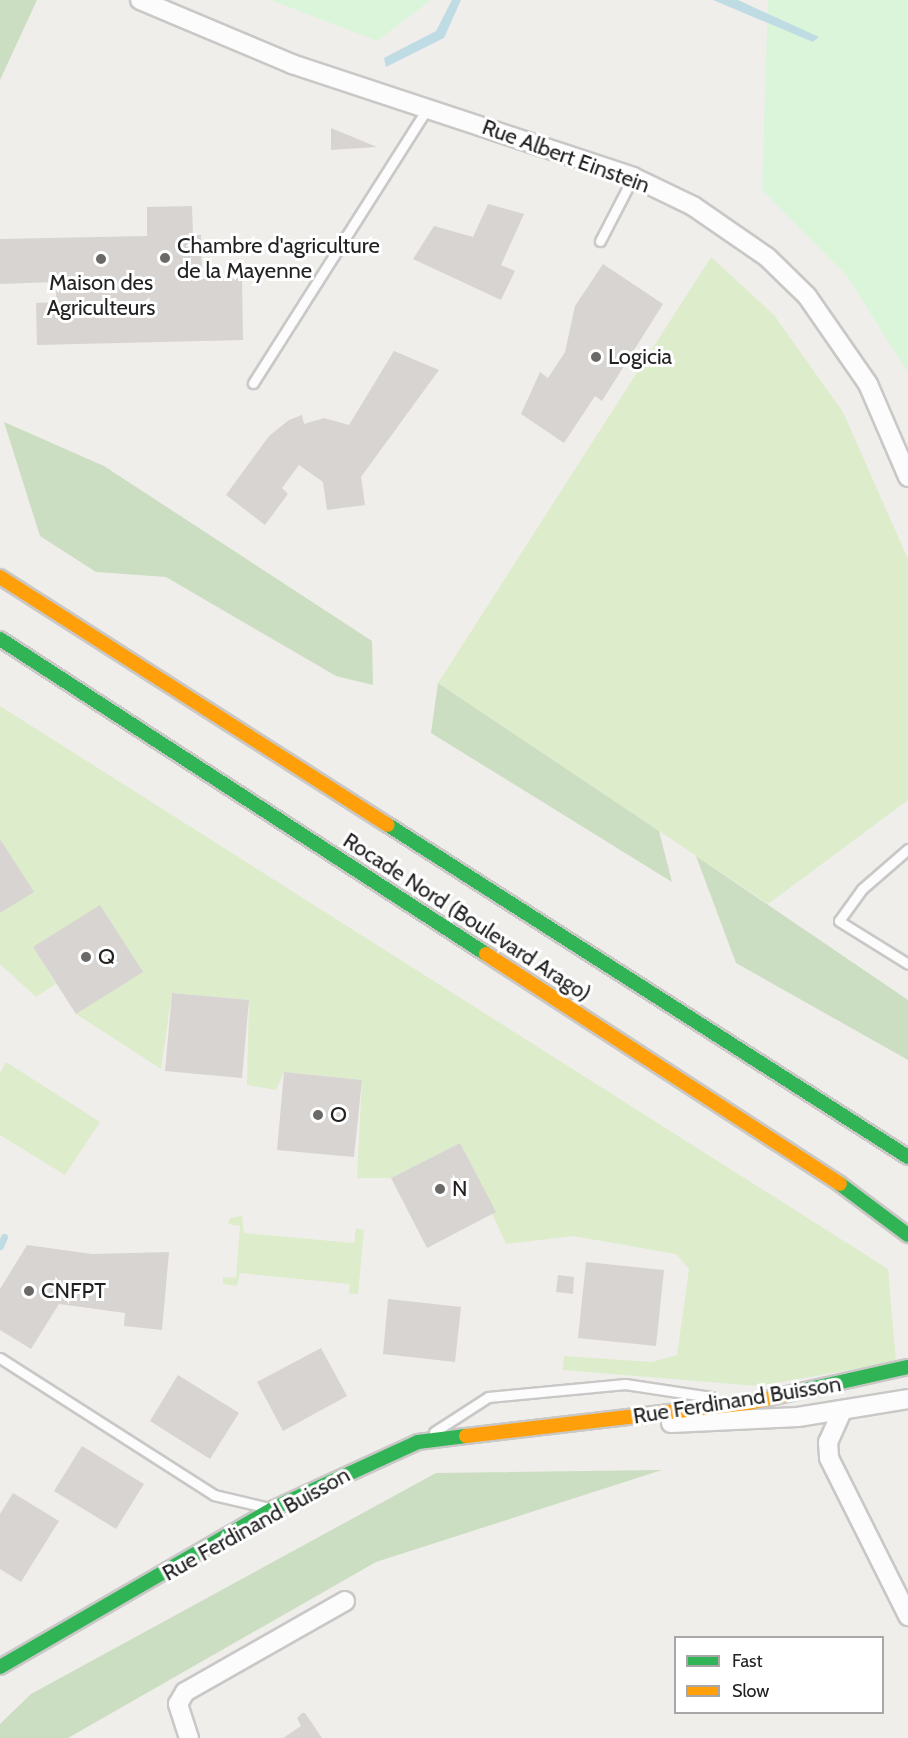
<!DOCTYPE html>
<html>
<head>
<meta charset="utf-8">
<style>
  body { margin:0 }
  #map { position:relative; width:908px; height:1738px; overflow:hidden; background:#f0eeeb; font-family:Cabin,sans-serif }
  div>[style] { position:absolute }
  .grass>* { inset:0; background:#ddeccb }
  .forest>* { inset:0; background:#cbdec1 }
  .park>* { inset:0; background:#daf5da }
  .water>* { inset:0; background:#bfdbe3 }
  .stream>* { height:7px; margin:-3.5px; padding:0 3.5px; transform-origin:3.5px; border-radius:3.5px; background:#bfdbe3 }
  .building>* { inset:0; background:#d7d4d2 }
  .roads { filter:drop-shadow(2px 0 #c9c8c7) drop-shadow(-2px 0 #c9c8c7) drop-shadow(0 2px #c9c8c7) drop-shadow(0 -2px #c9c8c7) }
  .lane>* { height:9px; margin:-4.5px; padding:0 4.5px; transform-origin:4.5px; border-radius:4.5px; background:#fdfcfc }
  .street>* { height:18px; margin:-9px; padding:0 9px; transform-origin:9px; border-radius:9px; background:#fdfcfc }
  .fast>* { height:14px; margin:-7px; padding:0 7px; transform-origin:7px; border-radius:7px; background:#30b455 }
  .slow>* { height:14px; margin:-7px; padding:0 7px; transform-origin:7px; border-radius:7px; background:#ff9f0a }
  .dots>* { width:16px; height:16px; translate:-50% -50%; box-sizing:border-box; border:3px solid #fff; border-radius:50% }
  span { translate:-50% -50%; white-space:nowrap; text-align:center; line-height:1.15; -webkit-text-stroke:6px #fff; paint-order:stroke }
  .street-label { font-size:22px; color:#222 }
  .poi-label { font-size:22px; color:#222 }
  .left { translate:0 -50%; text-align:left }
  .legend { position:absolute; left:674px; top:1636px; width:210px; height:78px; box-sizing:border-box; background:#fff; border:2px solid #a7a7a7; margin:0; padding:8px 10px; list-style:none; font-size:18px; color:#222 }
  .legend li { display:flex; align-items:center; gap:12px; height:30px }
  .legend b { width:30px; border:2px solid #a7a7a7 }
</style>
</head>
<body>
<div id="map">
  <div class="grass">
    <i style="clip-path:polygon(711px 257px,774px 315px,843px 412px,908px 559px,908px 800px,768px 904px,438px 683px)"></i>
    <i style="clip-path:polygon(0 706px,888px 1269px,896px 1362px,757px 1386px,563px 1370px,564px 1356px,652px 1362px,677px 1355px,689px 1269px,676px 1254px,573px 1236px,506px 1244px,460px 1143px,391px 1178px,357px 1178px,362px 1080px,284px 1072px,276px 1090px,247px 1085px,249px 1000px,172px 993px,161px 1069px,76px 1014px,142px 972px,33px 947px,56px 984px,36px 997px,0 964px,0 913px,33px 892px,0 839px)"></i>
    <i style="clip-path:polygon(6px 1062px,100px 1122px,65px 1175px,0 1135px,0 1073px)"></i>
    <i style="clip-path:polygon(242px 1216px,244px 1233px,354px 1243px,356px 1228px,364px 1230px,358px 1294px,349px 1294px,350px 1284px,240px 1273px,237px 1286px,223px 1284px,223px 1277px,236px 1278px,240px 1226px,228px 1224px,230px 1218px)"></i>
  </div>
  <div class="forest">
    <i style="clip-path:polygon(0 0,37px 0,0 80px)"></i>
    <i style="clip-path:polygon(4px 422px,104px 466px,372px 641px,373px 685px,336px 676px,166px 577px,96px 572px,40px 536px)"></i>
    <i style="clip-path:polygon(438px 683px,659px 831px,672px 882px,431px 733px)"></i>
    <i style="clip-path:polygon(696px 856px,908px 1000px,908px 1060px,736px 963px)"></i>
    <i style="clip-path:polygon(662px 1470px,376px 1562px,68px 1738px,0 1738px,0 1724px,31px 1694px,436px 1473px)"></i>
  </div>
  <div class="park">
    <i style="clip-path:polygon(271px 0,431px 0,377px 41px)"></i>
    <i style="clip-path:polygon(768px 0,908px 0,908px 373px,847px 276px,762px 190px)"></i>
  </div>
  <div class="water">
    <i style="clip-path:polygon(452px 0,461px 0,444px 38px,386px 67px,384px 58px,436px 31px)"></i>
    <i style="clip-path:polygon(713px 0,738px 0,819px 37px,813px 42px)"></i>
  </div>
  <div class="stream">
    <i style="left:0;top:1246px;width:10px;rotate:-66deg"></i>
  </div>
  <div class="building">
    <i style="clip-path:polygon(331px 128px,377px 147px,331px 150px)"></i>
    <i style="clip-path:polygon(488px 204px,524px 214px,501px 265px,515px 271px,501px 300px,413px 259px,434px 226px,473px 237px)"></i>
    <i style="clip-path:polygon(192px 206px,193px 235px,201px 235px,202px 279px,242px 278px,243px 340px,37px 345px,36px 303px,56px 302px,56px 282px,0 284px,0 239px,147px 236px,147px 207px)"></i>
    <i style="clip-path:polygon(603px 264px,663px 304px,602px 401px,595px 396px,564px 443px,521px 414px,540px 372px,548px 378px,565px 352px,575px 306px)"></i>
    <i style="clip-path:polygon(394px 351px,439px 370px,361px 477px,365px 505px,327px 510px,323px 482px,299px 465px,282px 488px,288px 494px,265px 525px,226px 495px,269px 436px,289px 420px,302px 415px,304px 424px,324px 418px,349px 425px)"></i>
    <i style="clip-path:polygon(0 839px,34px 892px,0 913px)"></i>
    <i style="clip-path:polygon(100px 905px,143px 972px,76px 1014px,33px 947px)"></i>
    <i style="clip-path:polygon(172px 993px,249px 1000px,242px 1078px,165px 1071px)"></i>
    <i style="clip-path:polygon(284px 1072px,362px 1080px,354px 1157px,277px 1150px)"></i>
    <i style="clip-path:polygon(460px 1143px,496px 1212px,427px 1248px,391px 1178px)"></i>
    <i style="clip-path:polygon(27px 1245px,92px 1254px,169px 1252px,162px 1330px,124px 1326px,125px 1313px,59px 1304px,31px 1349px,0 1330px,0 1289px)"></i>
    <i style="clip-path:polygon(586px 1262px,664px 1270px,656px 1346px,578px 1338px)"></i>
    <i style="clip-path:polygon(558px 1275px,574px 1277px,573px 1294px,556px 1292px)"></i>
    <i style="clip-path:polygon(388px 1299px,461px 1307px,455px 1362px,383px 1354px)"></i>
    <i style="clip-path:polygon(321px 1348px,347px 1396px,283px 1431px,257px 1382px)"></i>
    <i style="clip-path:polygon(178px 1375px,239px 1413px,210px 1459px,150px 1421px)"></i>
    <i style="clip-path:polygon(82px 1446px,144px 1484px,116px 1529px,54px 1491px)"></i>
    <i style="clip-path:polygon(13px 1493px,59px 1521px,21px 1582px,0 1569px,0 1514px)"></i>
    <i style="clip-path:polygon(302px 1713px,305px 1713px,322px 1738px,283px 1738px,301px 1726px,297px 1718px)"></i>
  </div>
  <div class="roads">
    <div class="lane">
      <i style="left:600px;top:241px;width:72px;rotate:-62.7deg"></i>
      <i style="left:253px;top:383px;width:327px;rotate:-57.6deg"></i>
      <i style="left:908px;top:849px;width:61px;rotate:139deg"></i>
      <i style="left:862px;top:889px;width:39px;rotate:126deg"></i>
      <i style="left:839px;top:921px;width:81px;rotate:31.9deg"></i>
      <i style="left:0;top:1358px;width:254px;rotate:32.6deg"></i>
      <i style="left:214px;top:1495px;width:52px;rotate:13.2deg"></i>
      <i style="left:434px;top:1432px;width:64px;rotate:-32.9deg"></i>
      <i style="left:488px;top:1397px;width:138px;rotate:-5.4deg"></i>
      <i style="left:625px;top:1384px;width:87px;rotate:8.6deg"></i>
    </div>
    <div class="street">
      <i style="left:140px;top:0;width:165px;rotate:22.8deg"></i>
      <i style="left:292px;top:64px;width:359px;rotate:18.3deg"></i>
      <i style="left:633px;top:177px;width:67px;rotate:25.8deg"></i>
      <i style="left:693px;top:206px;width:90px;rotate:34.6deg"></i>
      <i style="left:767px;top:257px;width:56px;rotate:44.3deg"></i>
      <i style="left:807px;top:296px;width:107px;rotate:55.3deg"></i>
      <i style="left:868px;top:384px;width:101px;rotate:66.7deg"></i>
      <i style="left:842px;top:1411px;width:34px;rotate:114deg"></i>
      <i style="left:828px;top:1442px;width:16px;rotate:86deg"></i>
      <i style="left:829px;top:1458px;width:177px;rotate:63.4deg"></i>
      <i style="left:671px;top:1423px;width:127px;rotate:-2.7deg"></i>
      <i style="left:798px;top:1417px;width:111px;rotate:-9.3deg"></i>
      <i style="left:189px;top:1738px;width:36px;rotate:-108deg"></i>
      <i style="left:178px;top:1704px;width:14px;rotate:-60deg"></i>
      <i style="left:185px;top:1692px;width:184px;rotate:-29.6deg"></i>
    </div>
    <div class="fast">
      <i style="left:0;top:639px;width:579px;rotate:32.95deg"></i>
      <i style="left:388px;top:825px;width:617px;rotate:32.56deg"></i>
      <i style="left:840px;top:1184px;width:85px;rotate:36.9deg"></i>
      <i style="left:796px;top:1392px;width:115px;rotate:-12.6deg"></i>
      <i style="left:0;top:1667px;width:317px;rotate:-30.1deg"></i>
      <i style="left:274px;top:1508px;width:158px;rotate:-24.6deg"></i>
      <i style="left:418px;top:1442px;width:48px;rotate:-7.1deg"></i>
    </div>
    <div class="slow">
      <i style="left:0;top:577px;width:460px;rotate:32.6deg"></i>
      <i style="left:486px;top:954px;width:422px;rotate:33deg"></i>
      <i style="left:466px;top:1436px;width:285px;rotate:-6.7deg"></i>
      <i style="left:749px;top:1403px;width:48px;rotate:-13.2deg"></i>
    </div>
  </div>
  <div class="dots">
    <i style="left:165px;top:258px;background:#6a6968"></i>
    <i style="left:101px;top:259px;background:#6a6968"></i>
    <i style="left:596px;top:357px;background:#6a6968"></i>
    <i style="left:86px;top:957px;background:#6a6968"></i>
    <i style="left:318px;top:1115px;background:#6a6968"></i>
    <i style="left:440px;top:1189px;background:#6a6968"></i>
    <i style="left:29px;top:1291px;background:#6a6968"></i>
  </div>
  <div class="street-label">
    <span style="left:566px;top:156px;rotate:20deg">Rue Albert Einstein</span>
    <span style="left:467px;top:917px;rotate:33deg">Rocade Nord (Boulevard Arago)</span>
    <span style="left:737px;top:1400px;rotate:-9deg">Rue Ferdinand Buisson</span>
    <span style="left:256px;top:1524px;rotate:-29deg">Rue Ferdinand Buisson</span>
  </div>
  <div class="poi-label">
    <span class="left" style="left:177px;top:258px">Chambre d'agriculture<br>de la Mayenne</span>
    <span style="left:101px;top:295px">Maison des<br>Agriculteurs</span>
    <span class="left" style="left:608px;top:357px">Logicia</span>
    <span class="left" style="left:98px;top:957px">Q</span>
    <span class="left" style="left:330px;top:1115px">O</span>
    <span class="left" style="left:452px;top:1189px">N</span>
    <span class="left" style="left:41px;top:1291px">CNFPT</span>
  </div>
  <ul class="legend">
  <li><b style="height:8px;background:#30b455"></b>Fast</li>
  <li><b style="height:8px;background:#ff9f0a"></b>Slow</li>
  </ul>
</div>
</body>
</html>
